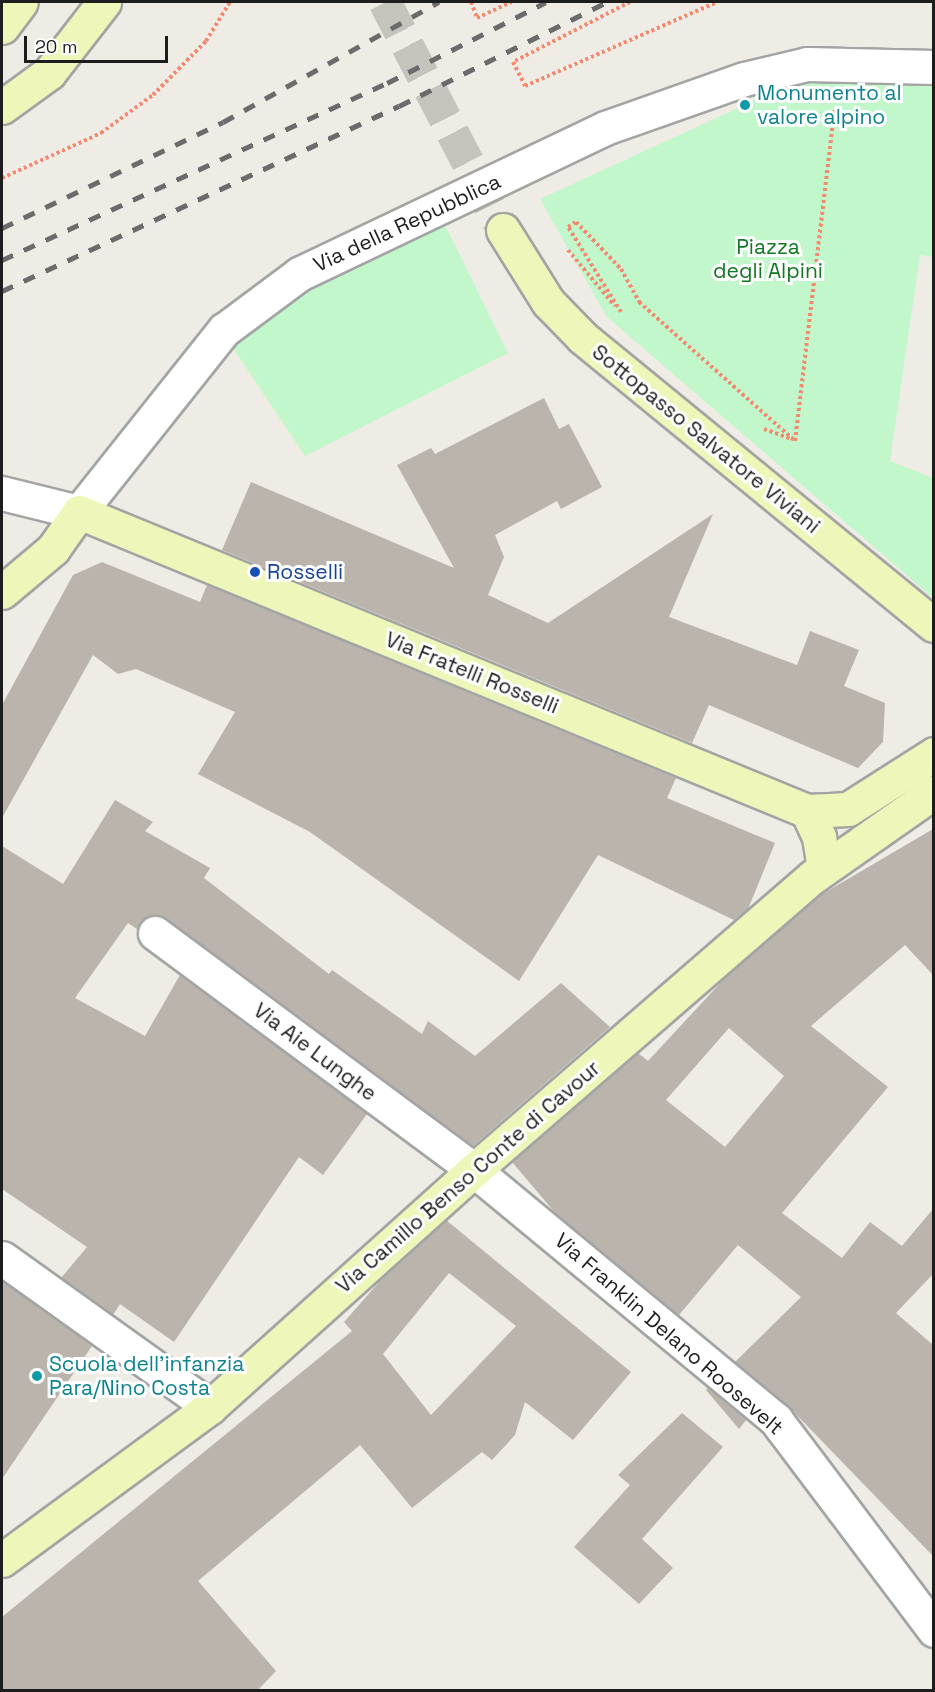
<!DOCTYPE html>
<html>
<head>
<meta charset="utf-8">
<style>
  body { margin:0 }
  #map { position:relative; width:935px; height:1692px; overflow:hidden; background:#eeece4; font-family:"Space Grotesk",sans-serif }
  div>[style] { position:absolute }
  .park>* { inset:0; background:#c2f7cb }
  .building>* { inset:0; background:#bbb4ad }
  .secondary-tunnel>* { height:33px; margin-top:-16.5px; transform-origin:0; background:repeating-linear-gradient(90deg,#c4c3bc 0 33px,transparent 0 49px) }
  .path>* { height:4px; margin-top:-2px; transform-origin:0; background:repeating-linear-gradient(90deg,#f4896f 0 3px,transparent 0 6px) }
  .roads { filter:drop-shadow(2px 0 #a4a4a4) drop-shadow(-2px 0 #a4a4a4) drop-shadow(0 2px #a4a4a4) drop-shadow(0 -2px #a4a4a4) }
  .street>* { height:33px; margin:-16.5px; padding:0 16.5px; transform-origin:16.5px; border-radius:16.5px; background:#fff }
  .secondary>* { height:33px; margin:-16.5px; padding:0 16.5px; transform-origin:16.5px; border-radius:16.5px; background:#eef7b9 }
  .rail>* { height:4.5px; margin-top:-2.25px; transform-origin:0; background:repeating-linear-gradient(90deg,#6b6b6b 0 12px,transparent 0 24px) }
  .dots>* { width:16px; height:16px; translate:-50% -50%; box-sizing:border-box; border:3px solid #fff; border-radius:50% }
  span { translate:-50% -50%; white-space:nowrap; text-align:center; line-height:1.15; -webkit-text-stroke:6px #fff; paint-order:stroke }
  .culture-label { font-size:21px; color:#0d838f }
  .left { translate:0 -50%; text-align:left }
  .street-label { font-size:21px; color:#1d1d1d }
  .park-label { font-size:21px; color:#107722 }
  .transit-label { font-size:21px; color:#164399 }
  .frame { position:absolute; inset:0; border:3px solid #1d1d1d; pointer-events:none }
  .scale { position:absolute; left:24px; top:36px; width:144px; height:27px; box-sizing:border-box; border:3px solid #1d1d1d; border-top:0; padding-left:8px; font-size:18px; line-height:21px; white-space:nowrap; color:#1d1d1d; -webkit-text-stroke:4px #fff; paint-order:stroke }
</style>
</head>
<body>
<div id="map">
  <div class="park">
    <i style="clip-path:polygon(801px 79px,933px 83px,933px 257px,920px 255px,890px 461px,933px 478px,933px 598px,607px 317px,540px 199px)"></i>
    <i style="clip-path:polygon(442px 219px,508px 353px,305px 456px,231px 345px,334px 274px)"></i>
  </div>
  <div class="building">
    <i style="clip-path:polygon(544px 398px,559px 429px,569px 424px,602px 487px,561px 509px,557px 501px,495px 535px,504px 557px,488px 595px,548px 623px,713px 514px,669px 617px,797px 665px,810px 631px,859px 650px,844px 686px,885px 703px,883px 742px,858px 768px,709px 705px,692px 743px,222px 550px,251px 482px,454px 568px,397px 465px,431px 448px,435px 454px)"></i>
    <i style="clip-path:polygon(102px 562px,200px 602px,207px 585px,676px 778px,667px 798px,775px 843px,748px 909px,734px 920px,598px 855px,519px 981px,310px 832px,198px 774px,235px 712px,136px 669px,118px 674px,93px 655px,2px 818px,2px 705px,73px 575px)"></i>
    <i style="clip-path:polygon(115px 800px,153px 822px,145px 831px,210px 868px,204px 878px,329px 974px,332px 970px,422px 1034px,428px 1021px,475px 1056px,561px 983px,610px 1027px,473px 1146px,166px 918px,148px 916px,137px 929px,128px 923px,75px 998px,145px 1036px,180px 975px,367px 1114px,323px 1175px,299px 1157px,174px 1342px,120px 1304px,113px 1315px,61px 1278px,87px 1247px,2px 1189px,2px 846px,63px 884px)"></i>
    <i style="clip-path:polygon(evenodd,933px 829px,933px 975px,905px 945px,811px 1026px,888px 1087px,782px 1213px,842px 1258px,870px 1222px,902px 1246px,933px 1209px,933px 1274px,896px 1313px,933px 1345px,933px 1556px,788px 1406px,735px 1362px,801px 1297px,738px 1245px,679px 1315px,557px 1215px,512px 1162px,638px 1053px,648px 1061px,724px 979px,819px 896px,933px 829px,729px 1028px,784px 1076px,725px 1147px,666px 1100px,729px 1028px)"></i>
    <i style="clip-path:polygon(evenodd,446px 1220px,631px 1372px,573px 1440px,525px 1402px,515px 1435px,492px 1460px,482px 1452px,412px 1508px,360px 1445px,198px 1581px,276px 1671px,258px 1690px,2px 1690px,2px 1617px,352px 1331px,344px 1322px,387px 1273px,446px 1220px,449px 1273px,516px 1326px,431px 1415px,383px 1354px,449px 1273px)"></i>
    <i style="clip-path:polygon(2px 1281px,92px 1346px,2px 1479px)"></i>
    <i style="clip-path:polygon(708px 1388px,746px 1420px,739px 1429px,706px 1390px)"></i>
    <i style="clip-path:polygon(682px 1413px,723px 1447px,642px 1539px,673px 1568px,639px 1604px,574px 1547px,630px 1485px,618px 1475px)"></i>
  </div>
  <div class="secondary-tunnel">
    <i style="left:385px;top:2px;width:257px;rotate:62.6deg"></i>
  </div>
  <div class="path">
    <i style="left:471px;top:2px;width:17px;rotate:69deg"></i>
    <i style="left:477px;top:18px;width:38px;rotate:-25deg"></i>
    <i style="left:630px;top:2px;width:131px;rotate:152.9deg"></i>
    <i style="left:513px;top:62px;width:27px;rotate:63deg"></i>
    <i style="left:525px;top:86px;width:210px;rotate:-23.6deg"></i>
    <i style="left:2px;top:178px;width:109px;rotate:-24.4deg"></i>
    <i style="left:101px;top:133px;width:64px;rotate:-36.2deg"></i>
    <i style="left:153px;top:95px;width:76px;rotate:-45.5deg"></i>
    <i style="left:206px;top:41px;width:46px;rotate:-58.4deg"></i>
    <i style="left:568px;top:250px;width:73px;rotate:50deg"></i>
    <i style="left:621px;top:312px;width:100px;rotate:-121.9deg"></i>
    <i style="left:568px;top:227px;width:9px;rotate:-32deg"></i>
    <i style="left:576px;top:222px;width:65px;rotate:46.2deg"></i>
    <i style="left:621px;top:269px;width:38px;rotate:61deg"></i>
    <i style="left:639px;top:302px;width:209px;rotate:41.7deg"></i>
    <i style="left:795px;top:441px;width:336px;rotate:-83.2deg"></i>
    <i style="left:764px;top:429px;width:29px;rotate:20deg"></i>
  </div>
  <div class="roads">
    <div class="street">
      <i style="left:2px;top:493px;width:79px;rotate:13.9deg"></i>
      <i style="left:79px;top:512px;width:233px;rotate:-51.5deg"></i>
      <i style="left:224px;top:330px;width:94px;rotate:-36.7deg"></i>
      <i style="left:299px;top:274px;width:339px;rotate:-25.5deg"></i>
      <i style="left:605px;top:128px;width:147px;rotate:-19.4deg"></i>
      <i style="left:744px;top:79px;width:65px;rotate:-13.4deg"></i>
      <i style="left:807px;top:64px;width:127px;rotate:1.4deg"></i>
      <i style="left:155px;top:933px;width:397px;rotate:36.6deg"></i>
      <i style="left:474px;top:1170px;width:392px;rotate:39.6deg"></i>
      <i style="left:776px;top:1420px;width:263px;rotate:53deg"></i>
      <i style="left:2px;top:1258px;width:256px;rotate:35.6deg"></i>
    </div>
    <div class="secondary">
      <i style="left:2px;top:27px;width:31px;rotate:-53deg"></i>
      <i style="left:2px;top:107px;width:58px;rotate:-35.9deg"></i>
      <i style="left:49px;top:73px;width:90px;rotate:-52.2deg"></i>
      <i style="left:503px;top:230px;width:85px;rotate:58deg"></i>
      <i style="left:548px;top:302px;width:50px;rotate:45.8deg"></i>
      <i style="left:583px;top:338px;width:453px;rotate:39.3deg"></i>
      <i style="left:2px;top:592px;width:67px;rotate:-40.1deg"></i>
      <i style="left:53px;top:549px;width:45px;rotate:-54.9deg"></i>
      <i style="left:79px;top:512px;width:787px;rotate:22.33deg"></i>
      <i style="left:807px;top:811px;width:41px;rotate:-2.8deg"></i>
      <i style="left:848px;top:809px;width:102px;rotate:-32.6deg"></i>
      <i style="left:807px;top:811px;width:29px;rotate:65deg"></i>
      <i style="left:819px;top:837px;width:31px;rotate:81deg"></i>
      <i style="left:2px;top:1560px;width:258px;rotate:-36.3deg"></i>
      <i style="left:210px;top:1407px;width:355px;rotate:-41.9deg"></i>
      <i style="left:474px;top:1170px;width:449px;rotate:-40.9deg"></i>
      <i style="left:814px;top:876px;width:146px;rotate:-35deg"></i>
    </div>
  </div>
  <div class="rail">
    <i style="left:2px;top:228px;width:245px;rotate:-25.6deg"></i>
    <i style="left:223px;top:122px;width:247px;rotate:-29.1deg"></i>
    <i style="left:2px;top:260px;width:424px;rotate:-24.7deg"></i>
    <i style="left:387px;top:83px;width:178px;rotate:-27deg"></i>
    <i style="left:2px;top:291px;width:438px;rotate:-25deg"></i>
    <i style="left:399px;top:106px;width:233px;rotate:-26.6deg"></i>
  </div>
  <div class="dots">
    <i style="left:745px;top:105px;background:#0f9aa8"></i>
    <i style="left:255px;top:572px;background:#1a4fb4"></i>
    <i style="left:37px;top:1376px;background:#0f9aa8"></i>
  </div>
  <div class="culture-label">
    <span class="left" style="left:757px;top:105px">Monumento al<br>valore alpino</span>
    <span class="left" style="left:49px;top:1376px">Scuola dell'infanzia<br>Para/Nino Costa</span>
  </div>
  <div class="street-label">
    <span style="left:407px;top:223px;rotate:-25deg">Via della Repubblica</span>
    <span style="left:706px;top:439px;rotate:39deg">Sottopasso Salvatore Viviani</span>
    <span style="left:472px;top:673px;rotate:22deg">Via Fratelli Rosselli</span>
    <span style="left:315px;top:1052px;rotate:37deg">Via Aie Lunghe</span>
    <span style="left:468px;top:1177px;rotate:-41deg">Via Camillo Benso Conte di Cavour</span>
    <span style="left:669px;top:1334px;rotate:41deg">Via Franklin Delano Roosevelt</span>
  </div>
  <div class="park-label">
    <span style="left:768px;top:259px">Piazza<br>degli Alpini</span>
  </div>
  <div class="transit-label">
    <span class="left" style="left:267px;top:572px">Rosselli</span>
  </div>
  <div class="frame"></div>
  <div class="scale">20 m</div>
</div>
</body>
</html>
